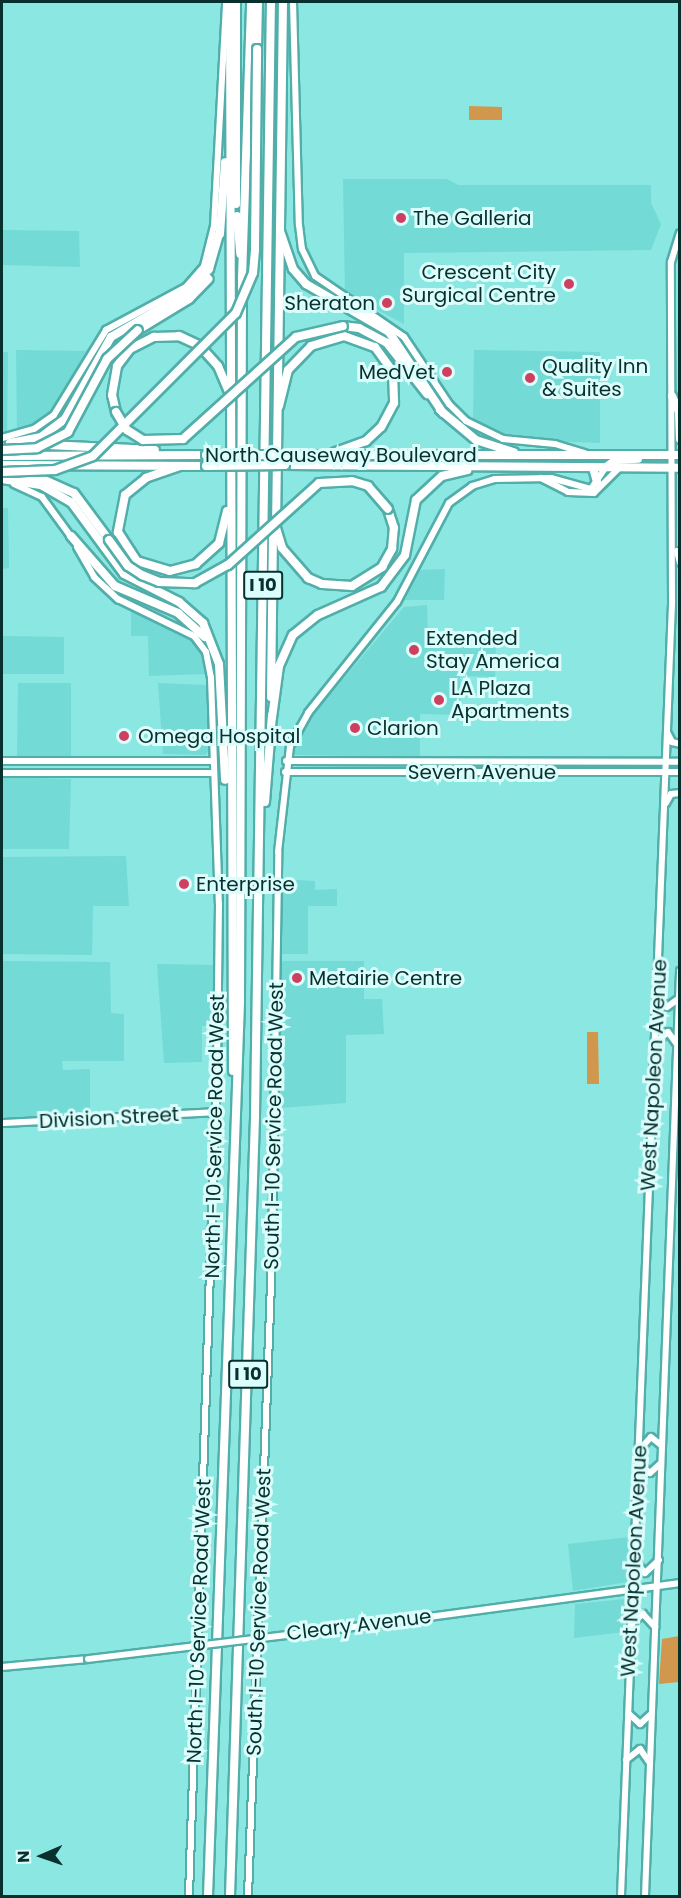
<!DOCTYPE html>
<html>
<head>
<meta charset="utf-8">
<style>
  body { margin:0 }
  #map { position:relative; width:681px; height:1898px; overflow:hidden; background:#8be7e2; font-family:Poppins,sans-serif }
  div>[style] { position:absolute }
  .built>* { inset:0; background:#73dad5 }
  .green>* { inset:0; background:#d1974c }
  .roads { filter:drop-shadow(2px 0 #51aea9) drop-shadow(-2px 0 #51aea9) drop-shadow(0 2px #51aea9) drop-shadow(0 -2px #51aea9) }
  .secondary>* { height:6px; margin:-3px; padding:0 3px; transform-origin:3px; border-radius:3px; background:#fff }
  .highway>* { height:8px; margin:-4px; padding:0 4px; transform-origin:4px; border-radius:4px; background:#fff }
  .bridges { filter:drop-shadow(2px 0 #51aea9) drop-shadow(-2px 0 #51aea9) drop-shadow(0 2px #51aea9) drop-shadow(0 -2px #51aea9) }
  .secondary-bridge>* { height:6px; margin:-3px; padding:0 3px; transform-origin:3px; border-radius:3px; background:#fff }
  .highway-bridge>* { height:8px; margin:-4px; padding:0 4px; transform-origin:4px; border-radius:4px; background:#fff }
  .dots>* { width:16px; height:16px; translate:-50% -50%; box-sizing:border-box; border:3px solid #dbfdfb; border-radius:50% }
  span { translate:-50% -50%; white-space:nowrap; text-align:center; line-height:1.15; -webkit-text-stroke:6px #dbfdfb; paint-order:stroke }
  .shield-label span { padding:2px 4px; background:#dbfdfb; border:2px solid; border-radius:4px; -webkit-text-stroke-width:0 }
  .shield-label { font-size:18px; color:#07302f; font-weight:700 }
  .poi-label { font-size:20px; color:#07302f }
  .left { translate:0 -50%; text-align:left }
  .right { translate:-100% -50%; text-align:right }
  .street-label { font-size:20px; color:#07302f }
  .frame { position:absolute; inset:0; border:3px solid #07302f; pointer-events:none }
  .north { position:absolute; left:12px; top:1826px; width:60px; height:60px; -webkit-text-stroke:4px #dbfdfb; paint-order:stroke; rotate:268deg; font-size:16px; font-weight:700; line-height:24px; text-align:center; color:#07302f }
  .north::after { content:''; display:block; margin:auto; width:21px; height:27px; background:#07302f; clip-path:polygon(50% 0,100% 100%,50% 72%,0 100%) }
</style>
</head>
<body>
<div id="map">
  <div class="built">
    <i style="clip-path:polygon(343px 179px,447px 179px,458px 185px,651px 185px,651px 203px,661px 224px,651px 250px,404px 253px,404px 324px,345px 293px)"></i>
    <i style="clip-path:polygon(2px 230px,79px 231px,80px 267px,2px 265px)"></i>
    <i style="clip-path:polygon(16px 350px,86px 351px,56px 409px,34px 427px,17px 432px)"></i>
    <i style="clip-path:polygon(474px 350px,600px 352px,600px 443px,518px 440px,490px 433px,473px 421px)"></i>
    <i style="clip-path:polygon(2px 352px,8px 352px,7px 435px,2px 435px)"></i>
    <i style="clip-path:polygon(2px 508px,8px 508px,9px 568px,2px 569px)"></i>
    <i style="clip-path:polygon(445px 569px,444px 600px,405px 600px,419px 570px)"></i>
    <i style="clip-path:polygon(427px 605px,428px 636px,496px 636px,495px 677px,460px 676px,461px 715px,420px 714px,420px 757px,295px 755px,295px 740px,307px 722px,404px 607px)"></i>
    <i style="clip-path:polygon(131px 611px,189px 636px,204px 656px,208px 674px,149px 676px,148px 636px,131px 636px)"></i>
    <i style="clip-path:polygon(2px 636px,64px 637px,64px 674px,2px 674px)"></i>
    <i style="clip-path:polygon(18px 683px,71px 683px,71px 758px,17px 757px)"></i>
    <i style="clip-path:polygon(158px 683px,207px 685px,209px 751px,205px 755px,163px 754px)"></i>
    <i style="clip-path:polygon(2px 777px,71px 779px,69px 849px,2px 849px)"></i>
    <i style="clip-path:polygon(126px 856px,129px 906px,93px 906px,92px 955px,2px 954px,2px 857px)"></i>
    <i style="clip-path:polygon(281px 879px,315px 881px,315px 890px,337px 889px,337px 906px,308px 906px,308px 954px,280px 954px)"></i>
    <i style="clip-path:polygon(2px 961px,110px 962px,111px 1013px,124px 1014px,124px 1061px,62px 1061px,63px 1070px,90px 1069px,90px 1116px,2px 1118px)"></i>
    <i style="clip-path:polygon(283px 961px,364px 961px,364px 999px,382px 999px,384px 1034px,346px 1035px,346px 1103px,280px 1108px,277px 1104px,279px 965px)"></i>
    <i style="clip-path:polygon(157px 964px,215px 965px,214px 1025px,202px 1026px,202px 1062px,164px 1063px)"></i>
    <i style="clip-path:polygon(629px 1537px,627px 1582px,573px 1591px,568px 1544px)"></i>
    <i style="clip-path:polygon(625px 1599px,624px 1632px,574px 1638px,575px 1604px)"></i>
  </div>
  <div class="green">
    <i style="clip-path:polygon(469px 106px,502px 107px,502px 120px,469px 120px)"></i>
    <i style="clip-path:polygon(587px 1032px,598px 1032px,599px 1084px,587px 1084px)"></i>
    <i style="clip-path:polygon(679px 1636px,679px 1682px,659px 1684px,662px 1639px)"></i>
  </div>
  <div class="roads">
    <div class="secondary">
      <i style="left:293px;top:2px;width:223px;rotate:88.5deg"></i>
      <i style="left:299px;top:225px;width:24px;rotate:83deg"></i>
      <i style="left:302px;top:249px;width:30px;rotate:64deg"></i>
      <i style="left:315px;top:276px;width:108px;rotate:34.4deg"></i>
      <i style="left:404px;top:337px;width:81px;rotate:56.1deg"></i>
      <i style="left:449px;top:404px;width:24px;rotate:45deg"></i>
      <i style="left:466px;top:421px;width:41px;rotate:25.9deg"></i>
      <i style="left:503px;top:439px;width:52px;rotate:5.5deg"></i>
      <i style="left:555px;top:444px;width:31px;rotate:17deg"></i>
      <i style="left:2px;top:438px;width:33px;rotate:-16deg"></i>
      <i style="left:34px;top:429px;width:24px;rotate:-35deg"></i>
      <i style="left:54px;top:415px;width:100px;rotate:-58.5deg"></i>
      <i style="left:106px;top:330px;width:91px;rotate:-28.3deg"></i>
      <i style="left:186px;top:287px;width:28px;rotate:-49deg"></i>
      <i style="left:204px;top:266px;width:41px;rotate:-76deg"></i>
      <i style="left:214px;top:226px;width:224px;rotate:-86.9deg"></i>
      <i style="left:541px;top:478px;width:30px;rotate:27deg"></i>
      <i style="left:568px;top:492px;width:26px;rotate:2deg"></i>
      <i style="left:594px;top:493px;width:37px;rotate:-45deg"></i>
      <i style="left:14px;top:484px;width:31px;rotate:25deg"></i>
      <i style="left:42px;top:497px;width:51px;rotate:53.8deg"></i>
      <i style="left:77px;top:547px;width:34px;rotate:60deg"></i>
      <i style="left:94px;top:577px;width:33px;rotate:43deg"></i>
      <i style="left:118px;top:599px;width:85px;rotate:26deg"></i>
      <i style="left:194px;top:636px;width:20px;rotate:53deg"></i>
      <i style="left:206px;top:652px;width:26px;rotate:79deg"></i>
      <i style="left:211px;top:678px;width:226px;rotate:88deg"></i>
      <i style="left:219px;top:904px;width:160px;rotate:90.7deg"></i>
      <i style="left:217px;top:1064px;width:832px;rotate:91.93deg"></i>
      <i style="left:677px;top:551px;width:12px;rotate:76deg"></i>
      <i style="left:667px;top:732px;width:11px;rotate:63deg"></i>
      <i style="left:672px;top:742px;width:8px;rotate:14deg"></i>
      <i style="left:2px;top:761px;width:211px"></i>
      <i style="left:286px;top:761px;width:394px;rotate:0.1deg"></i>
      <i style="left:285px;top:772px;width:395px"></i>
      <i style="left:2px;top:773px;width:212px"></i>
      <i style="left:666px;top:803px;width:10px;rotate:-61deg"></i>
      <i style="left:671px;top:794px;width:9px;rotate:-6deg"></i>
      <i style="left:658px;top:997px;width:13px;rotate:48deg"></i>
      <i style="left:667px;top:1007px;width:14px;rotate:-36deg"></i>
      <i style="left:657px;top:1041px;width:14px;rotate:-39deg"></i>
      <i style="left:668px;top:1032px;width:14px;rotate:54deg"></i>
      <i style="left:2px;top:1123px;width:214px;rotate:-2.9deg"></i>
      <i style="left:642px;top:1447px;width:13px;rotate:-48deg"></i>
      <i style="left:651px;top:1437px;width:13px;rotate:39deg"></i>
      <i style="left:639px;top:1464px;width:14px;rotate:39deg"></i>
      <i style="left:650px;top:1473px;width:13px;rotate:-42deg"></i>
      <i style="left:634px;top:1560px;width:17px;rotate:50deg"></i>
      <i style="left:645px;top:1573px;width:19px;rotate:-43deg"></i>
      <i style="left:377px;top:1624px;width:306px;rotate:-7.7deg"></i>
      <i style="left:631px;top:1624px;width:16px;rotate:-40deg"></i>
      <i style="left:643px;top:1614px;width:18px;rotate:47deg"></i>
      <i style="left:2px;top:1667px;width:86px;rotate:-5.3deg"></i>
      <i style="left:629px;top:1714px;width:15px;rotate:42deg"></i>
      <i style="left:640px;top:1724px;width:15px;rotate:-42deg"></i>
      <i style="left:626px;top:1760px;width:18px;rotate:-38deg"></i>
      <i style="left:640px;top:1749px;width:16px;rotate:55deg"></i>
      <i style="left:248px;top:1896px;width:640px;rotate:-87.85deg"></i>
      <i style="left:272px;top:1256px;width:404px;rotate:-89.1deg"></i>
      <i style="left:278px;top:852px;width:107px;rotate:-83.5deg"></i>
      <i style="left:290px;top:746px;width:38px;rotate:-61deg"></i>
      <i style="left:308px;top:713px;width:142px;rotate:-51.3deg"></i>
      <i style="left:397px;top:602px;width:112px;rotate:-62.3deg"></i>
      <i style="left:449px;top:503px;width:29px;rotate:-36deg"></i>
      <i style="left:472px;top:486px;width:24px;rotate:-17deg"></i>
      <i style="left:495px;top:479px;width:56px;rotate:-1deg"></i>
      <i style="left:551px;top:478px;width:41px;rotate:15.4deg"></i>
      <i style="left:591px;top:489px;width:27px;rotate:-56deg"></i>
      <i style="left:621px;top:1896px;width:1295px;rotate:-87.74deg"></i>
      <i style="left:672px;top:602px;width:340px;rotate:-90.2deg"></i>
      <i style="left:671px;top:262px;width:30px;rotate:-73deg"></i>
      <i style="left:645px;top:1896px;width:926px;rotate:-87.83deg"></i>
    </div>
    <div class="highway">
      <i style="left:230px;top:2px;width:1069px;rotate:89.84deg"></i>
      <i style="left:236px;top:2px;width:202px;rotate:90deg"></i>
      <i style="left:283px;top:2px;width:526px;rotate:90.76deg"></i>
      <i style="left:276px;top:528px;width:21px;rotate:73deg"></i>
      <i style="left:282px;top:548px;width:40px;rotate:49deg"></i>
      <i style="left:308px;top:578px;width:15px;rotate:23deg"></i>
      <i style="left:322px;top:584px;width:30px;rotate:4deg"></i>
      <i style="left:352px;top:586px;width:36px;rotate:-32deg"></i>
      <i style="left:382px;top:567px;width:21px;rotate:-61deg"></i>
      <i style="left:392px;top:549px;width:21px;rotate:-85deg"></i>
      <i style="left:394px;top:528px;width:20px;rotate:-108deg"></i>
      <i style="left:257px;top:49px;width:47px;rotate:-88.8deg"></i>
      <i style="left:237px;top:216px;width:38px;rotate:85deg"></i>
      <i style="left:280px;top:231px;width:40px;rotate:71.1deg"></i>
      <i style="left:293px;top:269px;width:20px;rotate:49deg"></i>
      <i style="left:306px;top:284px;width:96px;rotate:30deg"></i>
      <i style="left:389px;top:332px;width:97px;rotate:56.3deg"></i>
      <i style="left:220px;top:234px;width:72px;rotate:-86deg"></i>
      <i style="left:343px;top:326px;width:16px;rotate:7deg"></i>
      <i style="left:359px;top:328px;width:32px;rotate:28deg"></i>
      <i style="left:387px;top:343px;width:65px;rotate:51.9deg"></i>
      <i style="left:138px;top:330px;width:60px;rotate:-31.3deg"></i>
      <i style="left:189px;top:299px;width:28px;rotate:-46deg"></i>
      <i style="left:672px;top:396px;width:17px;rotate:66deg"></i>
      <i style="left:679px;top:412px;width:27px;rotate:88deg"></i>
      <i style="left:279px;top:406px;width:37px;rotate:-76deg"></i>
      <i style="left:288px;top:370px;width:33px;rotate:-46deg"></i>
      <i style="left:311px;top:346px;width:34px;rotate:-17deg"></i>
      <i style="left:344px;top:336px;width:33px;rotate:20deg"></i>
      <i style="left:375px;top:347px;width:31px;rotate:54deg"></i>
      <i style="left:393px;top:372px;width:31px;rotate:88deg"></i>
      <i style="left:394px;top:403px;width:27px;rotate:118deg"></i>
      <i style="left:381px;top:427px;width:21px;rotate:137deg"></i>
      <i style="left:366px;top:441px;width:33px;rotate:160deg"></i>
      <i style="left:440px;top:410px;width:47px;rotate:39.8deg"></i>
      <i style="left:476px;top:440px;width:40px;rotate:18deg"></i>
      <i style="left:116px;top:412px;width:17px;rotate:-103deg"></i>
      <i style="left:112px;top:395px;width:29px;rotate:-80deg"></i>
      <i style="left:117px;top:366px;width:21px;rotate:-53deg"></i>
      <i style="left:130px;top:349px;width:27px;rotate:-27deg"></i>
      <i style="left:154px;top:337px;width:25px;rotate:-2deg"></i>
      <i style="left:179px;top:336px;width:23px;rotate:25deg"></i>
      <i style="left:200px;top:346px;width:27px;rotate:48deg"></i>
      <i style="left:218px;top:366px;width:26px;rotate:67deg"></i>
      <i style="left:10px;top:443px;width:32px;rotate:-11deg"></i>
      <i style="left:41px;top:437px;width:30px;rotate:-37deg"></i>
      <i style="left:65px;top:419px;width:94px;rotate:-60.7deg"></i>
      <i style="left:111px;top:337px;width:91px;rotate:-30.2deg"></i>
      <i style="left:190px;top:291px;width:29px;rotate:-49deg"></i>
      <i style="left:209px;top:269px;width:40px;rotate:-74deg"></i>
      <i style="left:26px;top:444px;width:129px;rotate:2.7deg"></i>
      <i style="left:298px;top:455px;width:382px"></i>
      <i style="left:2px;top:456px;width:204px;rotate:-0.3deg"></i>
      <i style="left:2px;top:465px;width:204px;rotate:0.3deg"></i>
      <i style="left:285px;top:465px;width:395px;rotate:0.4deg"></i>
      <i style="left:180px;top:466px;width:36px;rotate:161deg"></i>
      <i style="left:146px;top:478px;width:27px;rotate:141deg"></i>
      <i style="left:125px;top:495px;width:38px;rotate:101deg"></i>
      <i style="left:118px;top:532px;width:35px;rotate:57deg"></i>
      <i style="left:137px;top:561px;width:34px;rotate:17deg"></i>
      <i style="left:170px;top:571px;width:27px;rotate:-15deg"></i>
      <i style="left:196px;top:564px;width:31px;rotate:-42deg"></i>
      <i style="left:219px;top:543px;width:33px;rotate:-76deg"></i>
      <i style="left:606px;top:467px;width:12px;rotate:-35deg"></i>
      <i style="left:616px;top:460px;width:22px;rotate:-3deg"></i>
      <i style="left:593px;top:468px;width:15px;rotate:74deg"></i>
      <i style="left:2px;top:479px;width:39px;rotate:9deg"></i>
      <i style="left:41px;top:485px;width:34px;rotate:30deg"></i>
      <i style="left:71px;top:502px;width:89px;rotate:53.6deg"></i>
      <i style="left:124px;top:574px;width:62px;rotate:27deg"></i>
      <i style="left:179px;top:602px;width:32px;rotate:41deg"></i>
      <i style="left:203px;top:623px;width:44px;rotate:68.7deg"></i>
      <i style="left:219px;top:664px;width:116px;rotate:87deg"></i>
      <i style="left:24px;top:479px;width:16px;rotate:-4deg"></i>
      <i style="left:40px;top:478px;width:37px;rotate:24deg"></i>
      <i style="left:74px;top:493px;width:59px;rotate:53.3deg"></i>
      <i style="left:71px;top:536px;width:67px;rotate:48.7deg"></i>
      <i style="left:115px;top:586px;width:69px;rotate:23.2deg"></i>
      <i style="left:178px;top:613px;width:36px;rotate:42deg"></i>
      <i style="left:271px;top:697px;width:171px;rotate:-89.3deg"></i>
      <i style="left:272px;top:718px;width:52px;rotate:-82.3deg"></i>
      <i style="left:279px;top:666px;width:34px;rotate:-66deg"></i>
      <i style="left:293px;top:635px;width:32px;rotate:-39deg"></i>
      <i style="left:318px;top:615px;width:69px;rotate:-24deg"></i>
      <i style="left:381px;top:587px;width:40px;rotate:-53deg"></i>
      <i style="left:405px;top:555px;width:56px;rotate:-78.7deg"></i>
      <i style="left:416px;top:500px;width:35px;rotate:-43deg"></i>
      <i style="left:442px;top:476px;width:26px;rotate:-13deg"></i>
      <i style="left:265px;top:802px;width:87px;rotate:-85.4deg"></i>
      <i style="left:208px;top:1896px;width:895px;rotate:-87.95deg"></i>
      <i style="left:240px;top:1002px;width:724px;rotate:-89.84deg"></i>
      <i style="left:242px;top:278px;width:276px;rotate:-88.1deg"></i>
      <i style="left:230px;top:1896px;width:780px;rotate:-88.16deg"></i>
      <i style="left:255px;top:1116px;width:1114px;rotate:-89.18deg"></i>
    </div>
  </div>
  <div class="bridges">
    <div class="secondary-bridge">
      <i style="left:88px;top:1659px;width:291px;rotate:-6.9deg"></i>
    </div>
    <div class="highway-bridge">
      <i style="left:116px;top:412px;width:21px;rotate:59deg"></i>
      <i style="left:127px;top:430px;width:19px;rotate:32deg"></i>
      <i style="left:143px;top:440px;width:40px;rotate:-1.4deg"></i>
      <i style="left:183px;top:439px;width:152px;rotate:-42.1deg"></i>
      <i style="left:296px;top:337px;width:48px;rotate:-13.2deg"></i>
      <i style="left:2px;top:450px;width:35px;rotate:-3deg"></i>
      <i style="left:37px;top:448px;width:35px;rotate:-27deg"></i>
      <i style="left:68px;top:432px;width:83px;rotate:-61.9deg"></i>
      <i style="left:107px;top:359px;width:42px;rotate:-43.1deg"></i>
      <i style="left:206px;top:455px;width:92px"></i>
      <i style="left:206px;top:466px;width:79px;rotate:-0.7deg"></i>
      <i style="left:2px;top:472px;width:53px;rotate:-2.2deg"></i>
      <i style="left:55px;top:470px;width:40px;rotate:-20.2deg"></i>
      <i style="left:93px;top:456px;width:202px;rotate:-45deg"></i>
      <i style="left:236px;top:313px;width:43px;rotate:-67deg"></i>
      <i style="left:253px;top:273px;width:24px;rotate:-85deg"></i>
      <i style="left:255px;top:249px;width:200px;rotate:-89.4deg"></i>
      <i style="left:109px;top:540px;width:32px;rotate:54deg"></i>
      <i style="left:128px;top:566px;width:17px;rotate:33deg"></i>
      <i style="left:142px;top:575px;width:18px;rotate:22deg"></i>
      <i style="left:159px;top:582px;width:36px;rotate:2deg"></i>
      <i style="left:195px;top:583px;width:38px;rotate:-29deg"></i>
      <i style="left:228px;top:565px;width:122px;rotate:-42deg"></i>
      <i style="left:319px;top:483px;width:33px;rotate:-3deg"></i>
      <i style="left:352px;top:481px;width:17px;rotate:17deg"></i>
      <i style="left:368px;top:486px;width:30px;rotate:49deg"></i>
    </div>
  </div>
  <div class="dots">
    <i style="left:401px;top:218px;background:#cf3f60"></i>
    <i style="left:569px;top:284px;background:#cf3f60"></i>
    <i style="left:387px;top:303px;background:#cf3f60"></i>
    <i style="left:447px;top:372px;background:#cf3f60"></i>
    <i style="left:530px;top:378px;background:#cf3f60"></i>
    <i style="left:414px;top:650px;background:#cf3f60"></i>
    <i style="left:439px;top:700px;background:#cf3f60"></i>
    <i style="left:355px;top:728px;background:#cf3f60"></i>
    <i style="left:124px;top:736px;background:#cf3f60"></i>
    <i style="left:184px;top:884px;background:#cf3f60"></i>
    <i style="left:297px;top:978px;background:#cf3f60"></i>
  </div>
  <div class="shield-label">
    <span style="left:263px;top:585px">I 10</span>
    <span style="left:248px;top:1374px">I 10</span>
  </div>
  <div class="poi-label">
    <span class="left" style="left:413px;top:218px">The Galleria</span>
    <span class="right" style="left:556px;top:284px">Crescent City<br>Surgical Centre</span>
    <span class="right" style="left:375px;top:303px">Sheraton</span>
    <span class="left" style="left:542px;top:378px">Quality Inn<br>&amp; Suites</span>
    <span class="right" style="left:435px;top:372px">MedVet</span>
    <span class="left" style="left:426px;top:650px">Extended<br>Stay America</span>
    <span class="left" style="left:451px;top:700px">LA Plaza<br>Apartments</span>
    <span class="left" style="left:367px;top:728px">Clarion</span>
    <span class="left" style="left:138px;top:736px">Omega Hospital</span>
    <span class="left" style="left:196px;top:884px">Enterprise</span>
    <span class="left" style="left:309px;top:978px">Metairie Centre</span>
  </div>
  <div class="street-label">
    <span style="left:341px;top:455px">North Causeway Boulevard</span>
    <span style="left:482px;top:772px">Severn Avenue</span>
    <span style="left:654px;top:1075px;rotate:-87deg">West Napoleon Avenue</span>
    <span style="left:109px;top:1118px;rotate:-3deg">Division Street</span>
    <span style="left:274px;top:1126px;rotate:-89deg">South I-10 Service Road West</span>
    <span style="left:215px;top:1136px;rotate:-89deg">North I-10 Service Road West</span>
    <span style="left:634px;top:1561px;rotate:-87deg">West Napoleon Avenue</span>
    <span style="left:259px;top:1612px;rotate:-88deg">South I-10 Service Road West</span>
    <span style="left:199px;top:1621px;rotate:-88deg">North I-10 Service Road West</span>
    <span style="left:359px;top:1625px;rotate:-7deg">Cleary Avenue</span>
  </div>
  <div class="frame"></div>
  <div class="north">N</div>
</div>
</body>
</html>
